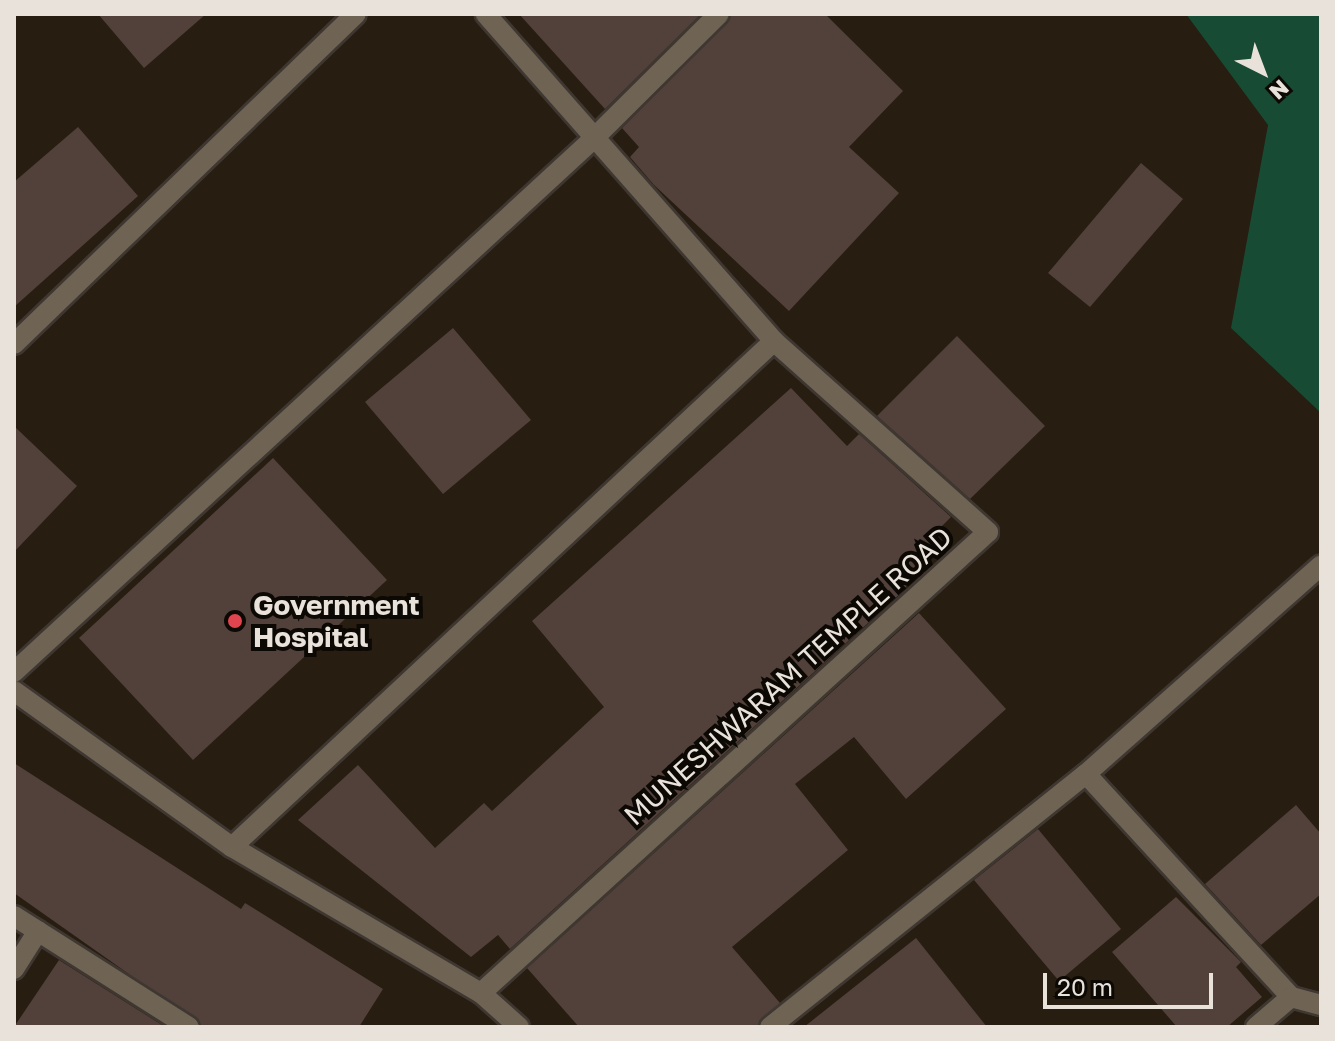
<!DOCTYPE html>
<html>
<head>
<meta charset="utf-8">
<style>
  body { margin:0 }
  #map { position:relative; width:1335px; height:1041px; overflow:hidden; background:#271d10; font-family:"Golos Text",sans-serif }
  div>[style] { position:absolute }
  .green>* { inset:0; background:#174b33 }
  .building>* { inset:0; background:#52403a }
  .roads { filter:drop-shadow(2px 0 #3f3731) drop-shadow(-2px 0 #3f3731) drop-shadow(0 2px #3f3731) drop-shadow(0 -2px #3f3731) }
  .minor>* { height:20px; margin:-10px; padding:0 10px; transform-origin:10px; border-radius:10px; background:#6f6354 }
  .dots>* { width:22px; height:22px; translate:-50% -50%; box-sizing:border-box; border:4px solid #0c0804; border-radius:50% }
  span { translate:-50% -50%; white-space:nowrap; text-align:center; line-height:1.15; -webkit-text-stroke:8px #0c0804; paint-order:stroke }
  .poi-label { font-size:28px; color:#e9e2da; font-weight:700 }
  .left { translate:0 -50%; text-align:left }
  .street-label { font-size:28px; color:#e9e2da }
  .frame { position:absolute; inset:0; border:16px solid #e9e2da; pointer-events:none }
  .north { position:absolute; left:1223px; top:32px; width:80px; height:80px; -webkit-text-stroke:6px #0c0804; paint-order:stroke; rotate:138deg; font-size:22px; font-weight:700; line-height:32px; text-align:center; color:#e9e2da }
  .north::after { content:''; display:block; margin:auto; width:28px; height:36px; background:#e9e2da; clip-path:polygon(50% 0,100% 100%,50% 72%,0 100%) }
  .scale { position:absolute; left:1043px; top:973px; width:170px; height:36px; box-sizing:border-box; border:4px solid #e9e2da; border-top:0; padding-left:10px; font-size:24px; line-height:28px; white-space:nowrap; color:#e9e2da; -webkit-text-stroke:6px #0c0804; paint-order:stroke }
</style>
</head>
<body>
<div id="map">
  <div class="green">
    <i style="clip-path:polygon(1186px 14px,1321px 14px,1321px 413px,1231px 328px,1268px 125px)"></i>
  </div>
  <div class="building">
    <i style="clip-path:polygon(98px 14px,206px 14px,144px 68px)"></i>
    <i style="clip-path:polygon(519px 14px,701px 14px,605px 109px)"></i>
    <i style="clip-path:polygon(732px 14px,825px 14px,903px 91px,849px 147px,899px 193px,789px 311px,654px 185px,630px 157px,639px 147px,622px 128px)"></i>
    <i style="clip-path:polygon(78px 127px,138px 196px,14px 307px,14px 182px)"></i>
    <i style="clip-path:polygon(1141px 163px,1183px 199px,1090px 307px,1048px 273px)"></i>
    <i style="clip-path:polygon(453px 328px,531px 420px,443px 494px,365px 402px)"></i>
    <i style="clip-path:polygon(957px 336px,1045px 426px,970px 499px,877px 416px)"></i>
    <i style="clip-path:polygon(791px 388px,847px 446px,859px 434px,951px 517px,933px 535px,941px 543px,901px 593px,510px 949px,498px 935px,471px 957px,298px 820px,358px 765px,435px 848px,484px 803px,492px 811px,604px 707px,532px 621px)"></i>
    <i style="clip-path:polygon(14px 426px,77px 486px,14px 552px)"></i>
    <i style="clip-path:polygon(273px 458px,387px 580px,193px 760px,79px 638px)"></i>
    <i style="clip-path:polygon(919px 613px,1006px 709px,906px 799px,854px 737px,795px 784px,848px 850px,732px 947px,780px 1003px,757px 1027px,579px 1027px,527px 968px)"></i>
    <i style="clip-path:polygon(14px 763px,241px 909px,245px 903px,383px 989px,359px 1027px,204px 1027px,14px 893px)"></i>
    <i style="clip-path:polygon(1296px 805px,1321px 834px,1321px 894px,1261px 945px,1205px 884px)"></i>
    <i style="clip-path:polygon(1038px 829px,1121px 929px,1059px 981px,974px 880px)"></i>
    <i style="clip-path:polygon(1176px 897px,1241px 962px,1236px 967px,1262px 997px,1227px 1027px,1177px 1027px,1112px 952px)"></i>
    <i style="clip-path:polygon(916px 938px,987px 1027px,804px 1027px)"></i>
    <i style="clip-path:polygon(59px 960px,162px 1025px,14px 1027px)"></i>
  </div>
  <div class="roads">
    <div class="minor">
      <i style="left:14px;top:344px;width:475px;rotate:-44deg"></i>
      <i style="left:14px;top:672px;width:784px;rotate:-42.62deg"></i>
      <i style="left:591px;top:141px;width:180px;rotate:-44.8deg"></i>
      <i style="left:14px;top:691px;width:268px;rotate:35.6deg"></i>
      <i style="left:232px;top:847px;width:289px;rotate:30.4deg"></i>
      <i style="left:481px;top:993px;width:51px;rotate:41.8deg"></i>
      <i style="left:1086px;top:774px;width:303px;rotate:47.4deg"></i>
      <i style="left:232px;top:847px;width:741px;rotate:-43.03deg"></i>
      <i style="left:14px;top:916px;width:207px;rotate:32.4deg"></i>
      <i style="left:14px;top:969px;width:45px;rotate:-57.7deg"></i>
      <i style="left:481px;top:993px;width:685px;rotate:-42.28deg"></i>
      <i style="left:988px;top:532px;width:287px;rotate:-138.3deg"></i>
      <i style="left:774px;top:341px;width:436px;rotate:-131.4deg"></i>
      <i style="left:770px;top:1027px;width:405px;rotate:-38.7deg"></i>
      <i style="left:1086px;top:774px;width:314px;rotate:-41.6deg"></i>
      <i style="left:1256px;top:1027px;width:46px;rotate:-40.6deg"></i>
      <i style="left:1291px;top:997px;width:31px;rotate:15deg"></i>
    </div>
  </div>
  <div class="dots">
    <i style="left:235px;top:621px;background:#e0444e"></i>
  </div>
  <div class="poi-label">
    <span class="left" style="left:253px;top:621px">Government<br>Hospital</span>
  </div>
  <div class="street-label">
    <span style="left:788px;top:676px;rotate:-42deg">MUNESHWARAM TEMPLE ROAD</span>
  </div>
  <div class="frame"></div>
  <div class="north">N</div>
  <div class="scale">20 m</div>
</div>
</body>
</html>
